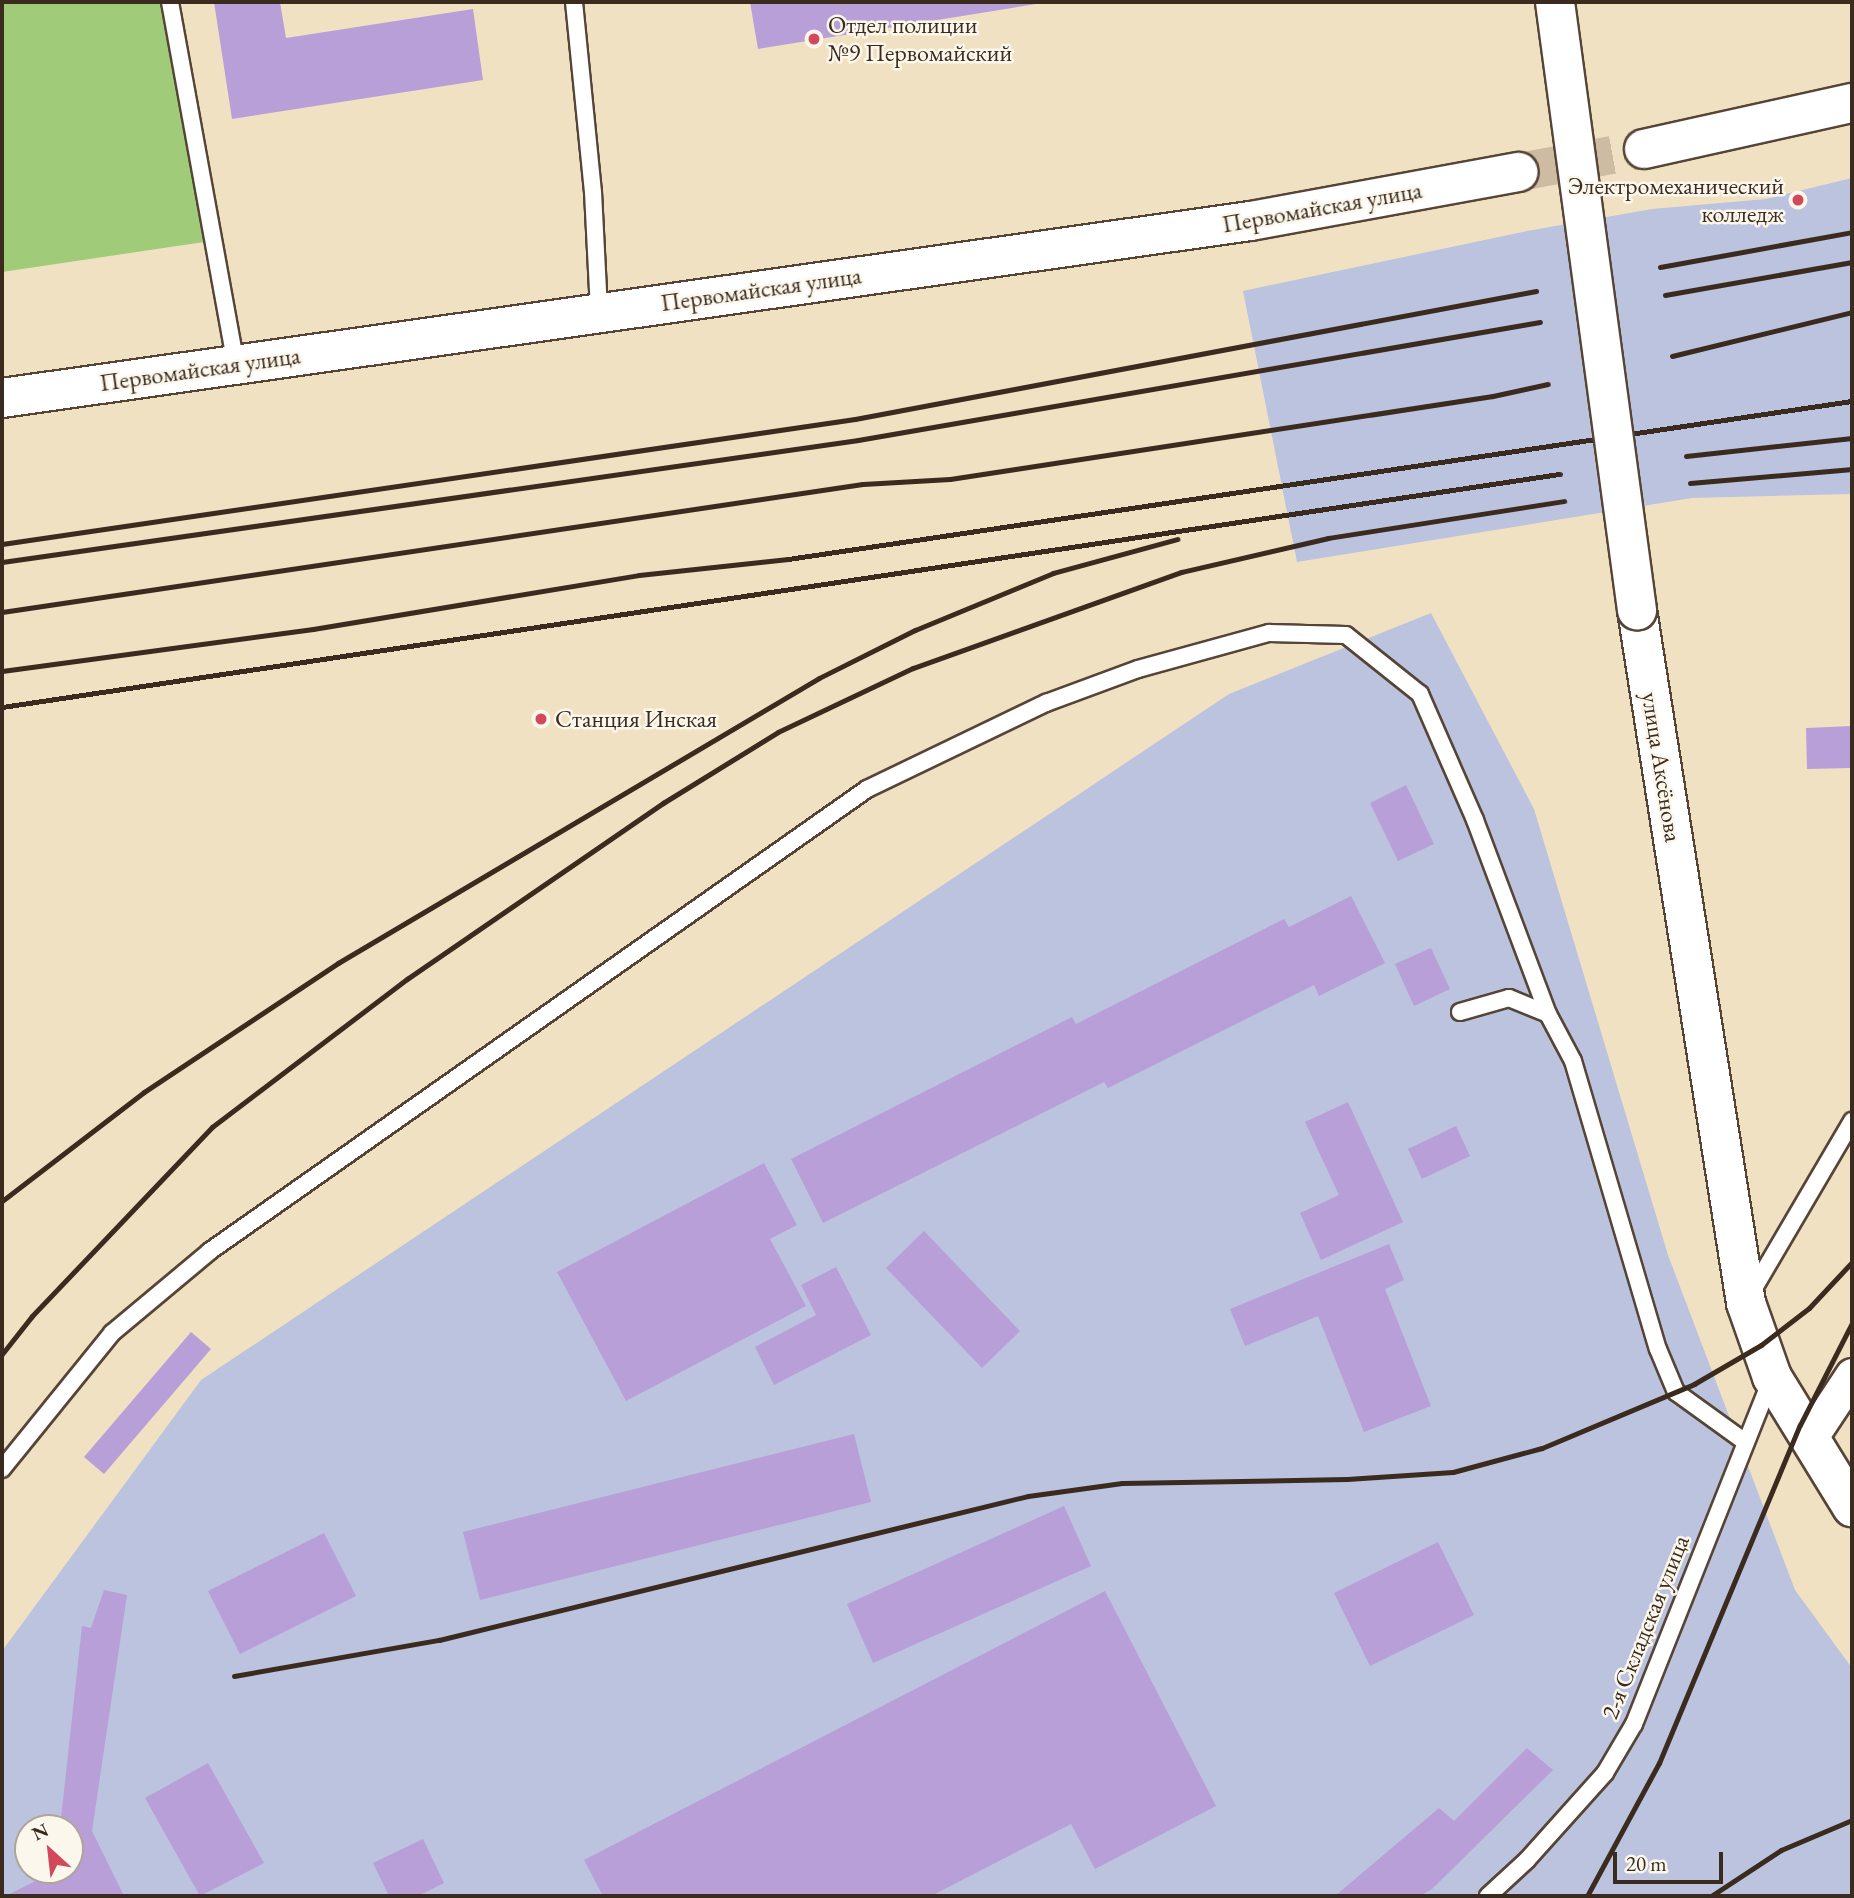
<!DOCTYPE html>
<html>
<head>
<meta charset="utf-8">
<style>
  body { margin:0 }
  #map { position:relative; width:1854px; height:1898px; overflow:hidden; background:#f1e1c3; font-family:"EB Garamond",serif }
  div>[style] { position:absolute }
  .industrial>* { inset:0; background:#bcc3de }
  .green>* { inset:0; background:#a0cc79 }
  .building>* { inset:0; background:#b89fd8 }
  .secondary-tunnel>* { height:38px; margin-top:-19px; transform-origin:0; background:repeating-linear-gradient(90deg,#cdbca2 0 38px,transparent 0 57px) }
  .roads { filter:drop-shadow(2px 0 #564537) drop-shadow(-2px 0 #564537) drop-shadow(0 2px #564537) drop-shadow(0 -2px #564537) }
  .lane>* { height:16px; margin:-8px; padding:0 8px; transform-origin:8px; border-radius:8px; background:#fff }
  .street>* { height:33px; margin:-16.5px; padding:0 16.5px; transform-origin:16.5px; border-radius:16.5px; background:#fff }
  .secondary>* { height:38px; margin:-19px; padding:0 19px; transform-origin:19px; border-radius:19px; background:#fff }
  .rail>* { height:5px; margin:-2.5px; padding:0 2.5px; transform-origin:2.5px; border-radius:2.5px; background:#3b2a1e }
  .bridges { filter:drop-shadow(2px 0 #564537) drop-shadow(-2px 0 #564537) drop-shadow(0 2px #564537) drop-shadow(0 -2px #564537) }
  .secondary-bridge>* { height:38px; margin:-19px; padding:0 19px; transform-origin:19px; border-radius:19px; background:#fff }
  .dots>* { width:19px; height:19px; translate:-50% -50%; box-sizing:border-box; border:4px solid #fbf7ec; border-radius:50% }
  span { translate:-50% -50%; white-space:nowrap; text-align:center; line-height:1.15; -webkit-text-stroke:5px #fbf7ec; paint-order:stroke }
  .poi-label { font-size:24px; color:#3b2a1e }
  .left { translate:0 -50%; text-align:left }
  .right { translate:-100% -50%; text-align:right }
  .street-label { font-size:24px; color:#3b2a1e }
  .frame { position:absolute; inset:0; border:4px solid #3b2a1e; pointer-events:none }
  .north { position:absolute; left:14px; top:1814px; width:70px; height:70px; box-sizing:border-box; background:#fbf7ec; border:2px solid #aea59a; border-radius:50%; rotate:333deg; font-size:19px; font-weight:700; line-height:28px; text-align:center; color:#3b2a1e }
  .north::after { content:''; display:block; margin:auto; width:24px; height:32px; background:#d1495b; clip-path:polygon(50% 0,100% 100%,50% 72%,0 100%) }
  .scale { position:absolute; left:1613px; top:1852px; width:110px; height:32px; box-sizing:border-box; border:4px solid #3b2a1e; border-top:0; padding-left:9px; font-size:21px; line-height:24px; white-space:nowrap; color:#3b2a1e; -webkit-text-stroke:5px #fbf7ec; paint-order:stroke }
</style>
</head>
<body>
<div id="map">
  <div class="industrial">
    <i style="clip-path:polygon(1852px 178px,1852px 494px,1692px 498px,1297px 562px,1243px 291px,1527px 231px,1652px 209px,1766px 199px)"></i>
    <i style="clip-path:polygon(evenodd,1431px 613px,1534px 809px,1668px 1255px,1795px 1590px,1852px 1668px,1852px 1896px,2px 1896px,2px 1651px,201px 1380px,1229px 694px,1431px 613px,28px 1828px,70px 1828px,70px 1870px,28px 1870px,28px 1828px)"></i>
  </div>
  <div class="green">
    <i style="clip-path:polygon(2px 2px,160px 2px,204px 242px,2px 272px)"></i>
  </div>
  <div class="building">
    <i style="clip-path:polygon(214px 2px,280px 2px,286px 38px,473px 9px,483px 80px,232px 119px)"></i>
    <i style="clip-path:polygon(750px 2px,1042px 2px,1042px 3px,758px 49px)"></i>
    <i style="clip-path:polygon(1852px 726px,1852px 768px,1807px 769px,1806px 728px)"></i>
    <i style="clip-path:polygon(1406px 785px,1434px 844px,1398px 861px,1370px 803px)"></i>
    <i style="clip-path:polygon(1351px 896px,1385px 963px,1319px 996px,1314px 985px,1108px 1088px,1104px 1082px,823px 1223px,791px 1159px,1072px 1017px,1076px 1024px,1284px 919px,1289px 927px)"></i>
    <i style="clip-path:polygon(1431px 948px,1450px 989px,1414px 1006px,1395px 964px)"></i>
    <i style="clip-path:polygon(1348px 1102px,1403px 1222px,1321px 1260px,1300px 1213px,1339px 1195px,1305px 1122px)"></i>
    <i style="clip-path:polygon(1456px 1126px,1470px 1156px,1422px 1179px,1408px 1149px)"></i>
    <i style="clip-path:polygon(764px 1163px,797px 1225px,770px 1239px,806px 1306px,626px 1401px,557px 1272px)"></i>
    <i style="clip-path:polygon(924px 1231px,1020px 1331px,982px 1368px,886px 1268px)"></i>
    <i style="clip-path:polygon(1389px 1244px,1404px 1280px,1385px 1289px,1431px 1406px,1364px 1432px,1318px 1316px,1245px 1346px,1230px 1309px)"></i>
    <i style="clip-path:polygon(836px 1267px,871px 1335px,774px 1385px,755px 1347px,816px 1315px,801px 1285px)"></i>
    <i style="clip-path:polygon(191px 1332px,211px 1349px,104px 1474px,84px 1457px)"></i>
    <i style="clip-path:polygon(854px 1434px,871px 1502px,480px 1600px,463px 1532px)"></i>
    <i style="clip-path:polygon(1064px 1506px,1091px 1566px,873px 1663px,847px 1604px)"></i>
    <i style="clip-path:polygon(324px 1533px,356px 1596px,240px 1654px,208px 1591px)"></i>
    <i style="clip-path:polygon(1438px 1542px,1474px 1615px,1370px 1666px,1334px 1593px)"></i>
    <i style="clip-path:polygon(104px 1590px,127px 1595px,92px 1831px,124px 1896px,6px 1896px,57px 1870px,70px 1870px,74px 1861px,70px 1828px,60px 1828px,82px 1626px,91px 1628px)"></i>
    <i style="clip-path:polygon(1105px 1591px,1216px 1806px,1095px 1869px,1071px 1824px,931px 1896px,603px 1896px,584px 1860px)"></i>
    <i style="clip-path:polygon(1527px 1748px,1553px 1770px,1432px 1889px,1420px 1896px,1335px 1896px,1439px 1808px,1454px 1821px)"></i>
    <i style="clip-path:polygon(208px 1763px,264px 1863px,200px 1896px,145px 1798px)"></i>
    <i style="clip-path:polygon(423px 1839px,444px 1883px,418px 1896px,389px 1896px,373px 1863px)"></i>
  </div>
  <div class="secondary-tunnel">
    <i style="left:1519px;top:172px;width:127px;rotate:-10.4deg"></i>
  </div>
  <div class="roads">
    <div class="lane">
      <i style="left:170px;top:2px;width:368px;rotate:79.7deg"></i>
      <i style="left:574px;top:2px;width:191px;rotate:84.3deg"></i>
      <i style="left:593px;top:192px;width:120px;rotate:87.1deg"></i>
      <i style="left:1460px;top:1012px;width:51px;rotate:-15.9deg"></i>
      <i style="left:1509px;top:998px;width:42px;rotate:22.3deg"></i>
      <i style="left:1548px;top:1014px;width:53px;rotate:62deg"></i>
      <i style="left:1573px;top:1061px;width:300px;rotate:73.6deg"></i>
      <i style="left:1658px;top:1349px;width:47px;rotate:67.3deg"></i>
      <i style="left:1676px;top:1392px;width:85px;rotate:35.9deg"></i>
      <i style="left:1750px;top:1295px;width:202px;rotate:-59.6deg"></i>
      <i style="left:2px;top:1469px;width:175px;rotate:-51deg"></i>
      <i style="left:112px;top:1333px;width:128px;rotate:-39.9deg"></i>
      <i style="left:210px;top:1251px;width:803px;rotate:-35.11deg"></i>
      <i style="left:867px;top:789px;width:199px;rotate:-25.7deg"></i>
      <i style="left:1046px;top:703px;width:98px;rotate:-20.3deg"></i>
      <i style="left:1138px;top:669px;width:136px;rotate:-15.4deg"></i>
      <i style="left:1269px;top:633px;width:77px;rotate:1.5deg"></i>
      <i style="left:1346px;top:635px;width:95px;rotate:38.6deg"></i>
      <i style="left:1420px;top:694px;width:137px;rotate:66.4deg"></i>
      <i style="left:1475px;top:820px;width:207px;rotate:69.4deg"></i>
      <i style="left:1488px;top:1896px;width:53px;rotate:-42.7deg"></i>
      <i style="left:1527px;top:1860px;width:117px;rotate:-48.1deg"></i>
      <i style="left:1605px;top:1773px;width:57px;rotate:-59.4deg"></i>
      <i style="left:1634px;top:1724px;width:371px;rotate:-68.3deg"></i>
    </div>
    <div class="street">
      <i style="left:1809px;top:1440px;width:78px;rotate:-56.5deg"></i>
    </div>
    <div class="secondary">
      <i style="left:1644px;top:149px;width:213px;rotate:-12.5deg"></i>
      <i style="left:2px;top:398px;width:1261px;rotate:-8.07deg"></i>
      <i style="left:1251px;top:221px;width:272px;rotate:-10.4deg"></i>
      <i style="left:1637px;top:610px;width:702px;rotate:81.06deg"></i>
      <i style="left:1746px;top:1303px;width:78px;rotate:70.6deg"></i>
      <i style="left:1772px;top:1377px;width:153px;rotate:58.4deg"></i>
    </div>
  </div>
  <div class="rail">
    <i style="left:1660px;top:267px;width:195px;rotate:-10.3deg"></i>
    <i style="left:1665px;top:295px;width:190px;rotate:-10deg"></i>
    <i style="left:1672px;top:356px;width:185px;rotate:-13.7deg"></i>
    <i style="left:1686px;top:456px;width:167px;rotate:-6.2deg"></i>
    <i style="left:1690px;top:483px;width:163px;rotate:-4.9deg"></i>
    <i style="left:2px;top:544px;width:862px;rotate:-8.34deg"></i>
    <i style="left:855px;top:419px;width:693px;rotate:-10.65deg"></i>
    <i style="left:2px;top:562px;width:865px;rotate:-8.11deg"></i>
    <i style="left:858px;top:440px;width:692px;rotate:-9.82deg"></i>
    <i style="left:2px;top:612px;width:870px;rotate:-8.46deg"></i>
    <i style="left:863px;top:484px;width:87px;rotate:-3.3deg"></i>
    <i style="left:950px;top:479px;width:549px;rotate:-8.69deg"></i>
    <i style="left:1493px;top:396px;width:56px;rotate:-12.3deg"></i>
    <i style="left:2px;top:671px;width:314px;rotate:-7.7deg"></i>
    <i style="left:313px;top:629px;width:330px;rotate:-9.4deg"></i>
    <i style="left:639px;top:575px;width:150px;rotate:-6.1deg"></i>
    <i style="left:788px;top:559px;width:1076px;rotate:-8.45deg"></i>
    <i style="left:2px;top:707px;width:1575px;rotate:-8.51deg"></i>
    <i style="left:2px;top:1201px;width:179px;rotate:-37.5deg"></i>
    <i style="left:144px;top:1092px;width:233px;rotate:-33.6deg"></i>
    <i style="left:338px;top:963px;width:559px;rotate:-30.65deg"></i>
    <i style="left:819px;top:678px;width:107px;rotate:-26.6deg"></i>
    <i style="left:915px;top:630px;width:149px;rotate:-22.4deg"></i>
    <i style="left:1053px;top:573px;width:129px;rotate:-15.3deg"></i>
    <i style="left:2px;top:1354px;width:48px;rotate:-51.7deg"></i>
    <i style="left:32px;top:1316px;width:261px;rotate:-46.4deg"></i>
    <i style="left:212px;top:1127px;width:245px;rotate:-37.2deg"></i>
    <i style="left:407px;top:979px;width:311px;rotate:-34.5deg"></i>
    <i style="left:663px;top:803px;width:135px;rotate:-31.7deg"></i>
    <i style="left:778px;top:732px;width:149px;rotate:-25.4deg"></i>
    <i style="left:913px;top:668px;width:285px;rotate:-19.7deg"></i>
    <i style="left:1181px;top:572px;width:151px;rotate:-13deg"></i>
    <i style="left:1328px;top:538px;width:239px;rotate:-8.9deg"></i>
    <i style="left:234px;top:1676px;width:208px;rotate:-10deg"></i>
    <i style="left:439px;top:1640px;width:606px;rotate:-13.74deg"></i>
    <i style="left:1028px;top:1496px;width:95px;rotate:-7.9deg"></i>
    <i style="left:1122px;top:1483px;width:225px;rotate:-1deg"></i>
    <i style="left:1347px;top:1479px;width:106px;rotate:-3.8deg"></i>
    <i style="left:1453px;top:1472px;width:92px;rotate:-15.1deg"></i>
    <i style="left:1542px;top:1448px;width:165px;rotate:-22.8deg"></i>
    <i style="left:1694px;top:1384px;width:78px;rotate:-30.2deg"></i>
    <i style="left:1761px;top:1345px;width:61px;rotate:-37.6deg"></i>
    <i style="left:1809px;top:1308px;width:63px;rotate:-46.9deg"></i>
    <i style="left:1587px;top:1896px;width:151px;rotate:-61.6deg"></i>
    <i style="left:1659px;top:1763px;width:366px;rotate:-67.4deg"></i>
    <i style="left:1800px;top:1425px;width:114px;rotate:-63deg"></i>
    <i style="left:1711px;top:1896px;width:84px;rotate:-33.3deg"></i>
    <i style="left:1781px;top:1850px;width:77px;rotate:-22.9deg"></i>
  </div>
  <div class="bridges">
    <div class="secondary-bridge">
      <i style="left:1555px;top:2px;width:614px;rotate:82.32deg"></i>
    </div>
  </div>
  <div class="dots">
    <i style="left:814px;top:39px;background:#d1495b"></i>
    <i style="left:1798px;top:200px;background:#d1495b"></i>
    <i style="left:541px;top:719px;background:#d1495b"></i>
  </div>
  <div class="poi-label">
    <span class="left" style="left:828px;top:39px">Отдел полиции<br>№9 Первомайский</span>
    <span class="right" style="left:1784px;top:200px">Электромеханический<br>колледж</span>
    <span class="left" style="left:555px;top:719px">Станция Инская</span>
  </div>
  <div class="street-label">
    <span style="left:1322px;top:207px;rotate:-10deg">Первомайская улица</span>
    <span style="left:761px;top:289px;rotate:-8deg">Первомайская улица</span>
    <span style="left:200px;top:369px;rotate:-8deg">Первомайская улица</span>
    <span style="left:1662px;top:767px;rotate:81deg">улица Аксёнова</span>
    <span style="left:1645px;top:1627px;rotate:-68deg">2-я Складская улица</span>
  </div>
  <div class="frame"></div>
  <div class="north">N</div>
  <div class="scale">20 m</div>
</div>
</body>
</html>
